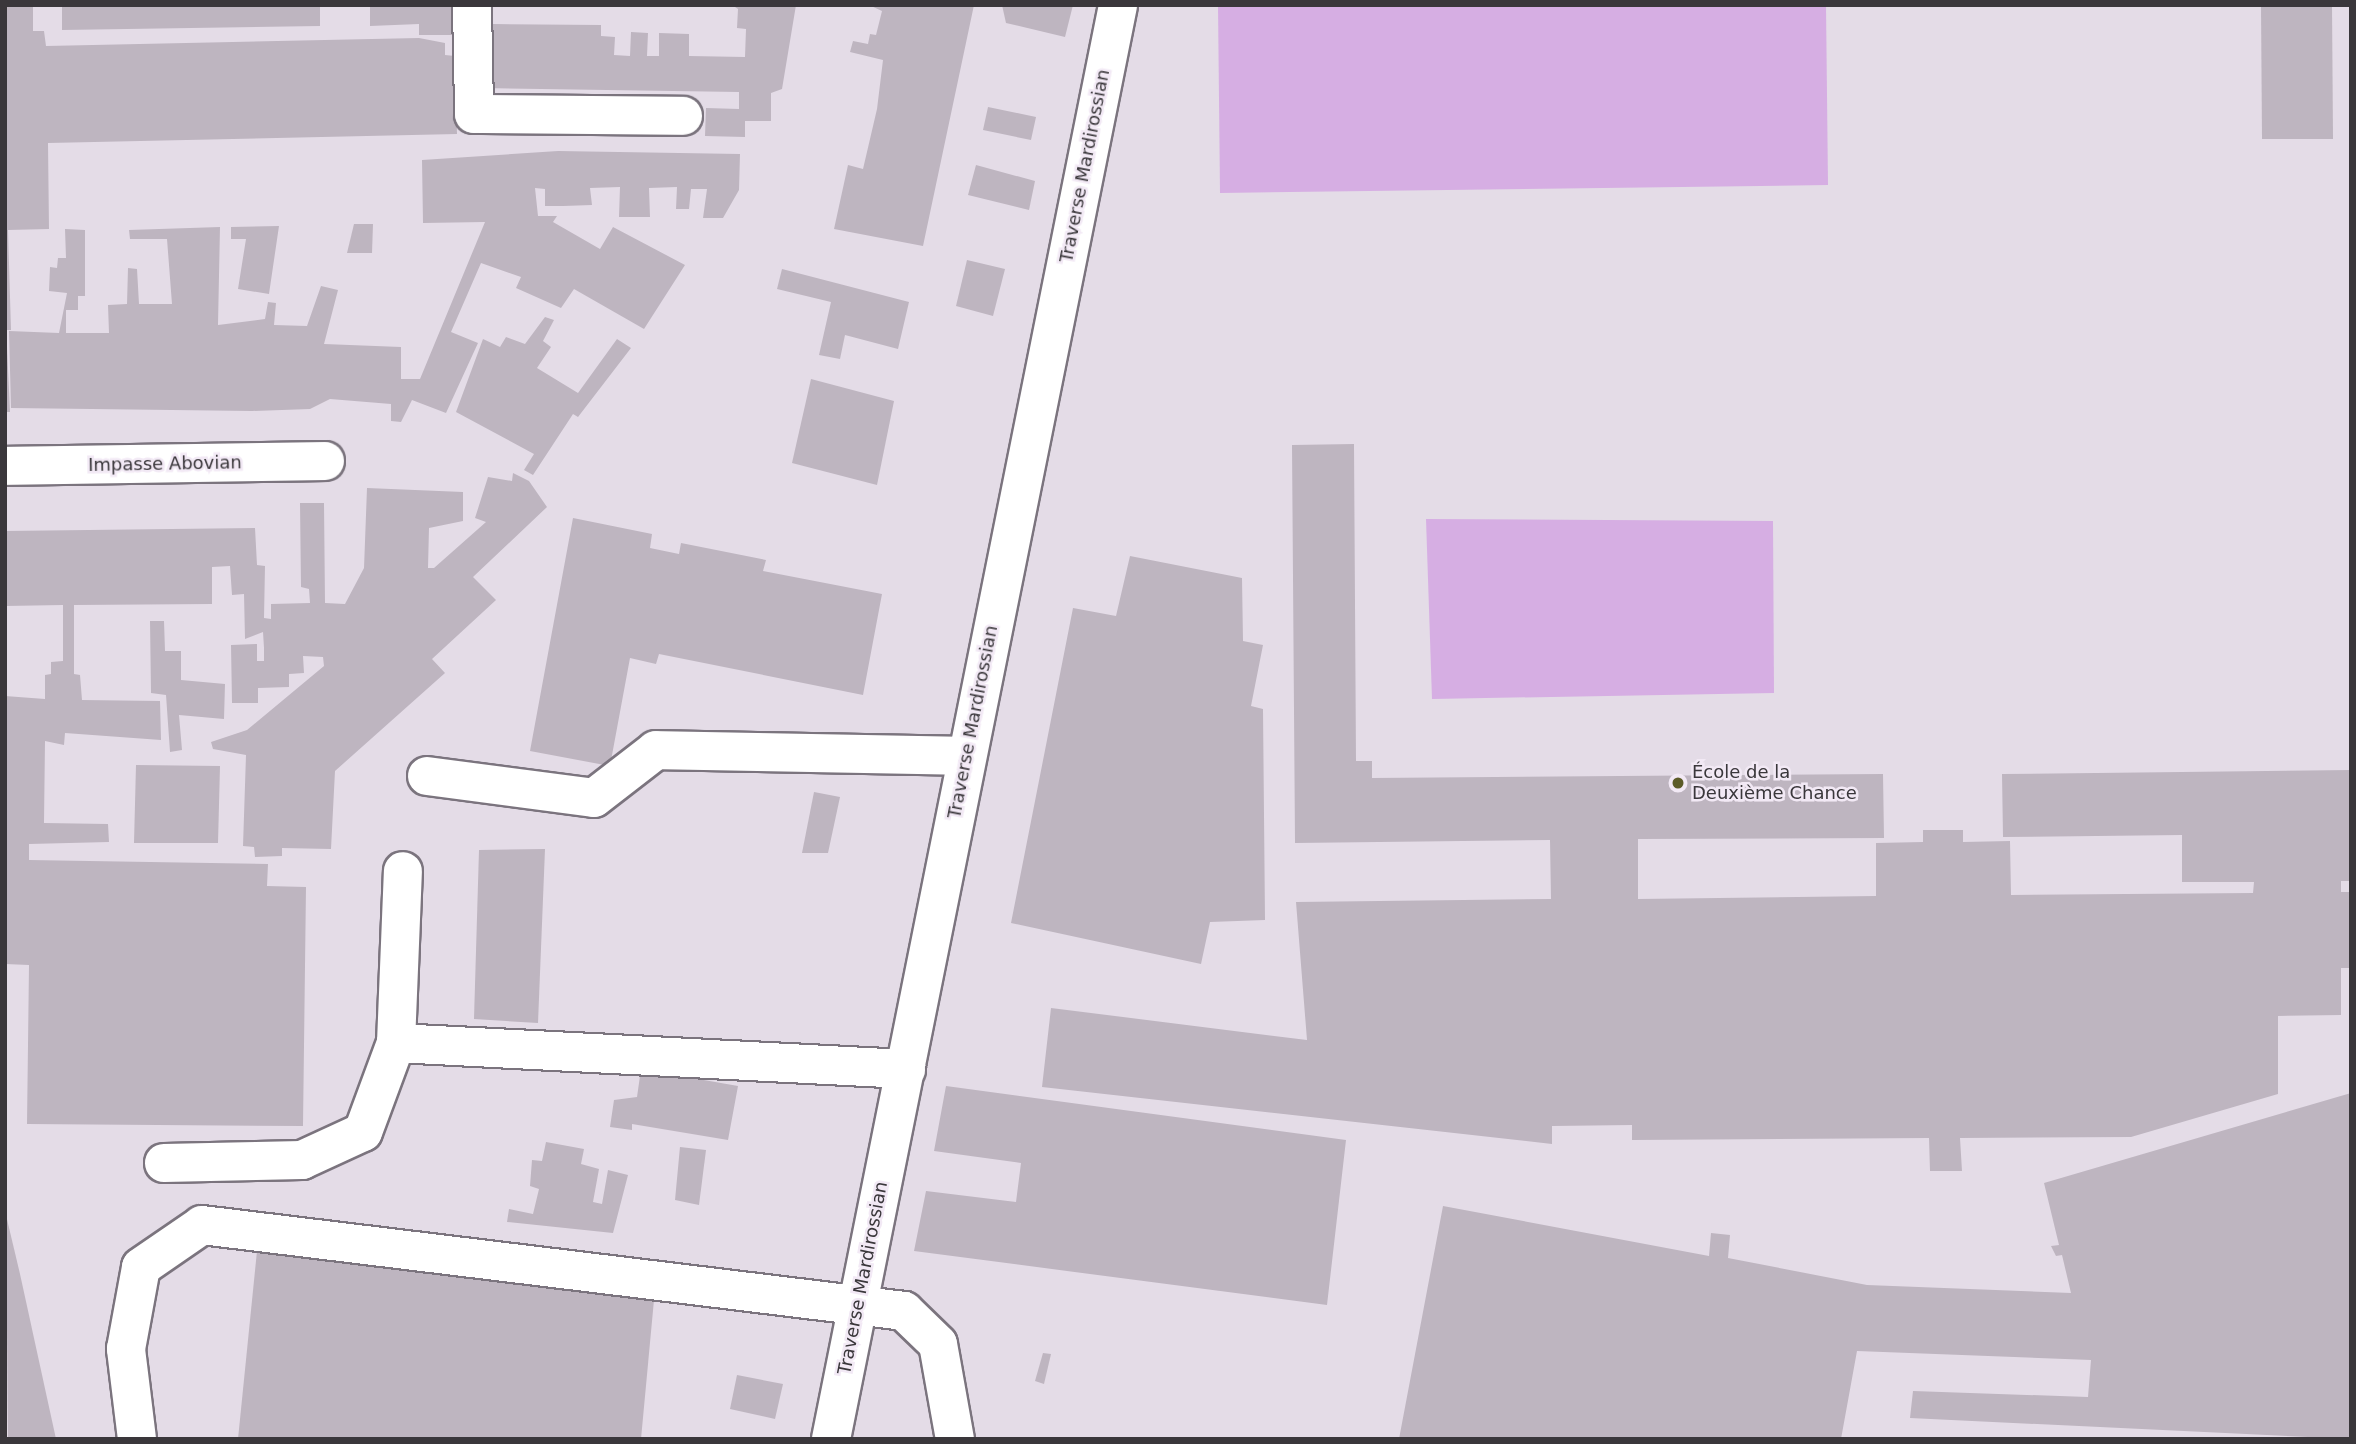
<!DOCTYPE html>
<html>
<head>
<meta charset="utf-8">
<style>
  body { margin:0 }
  #map { position:relative; width:2356px; height:1444px; overflow:hidden; background:#e4dce7; font-family:"DejaVu Sans",sans-serif }
  div>[style] { position:absolute }
  .green>* { inset:0; background:#d6aee3 }
  .building>* { inset:0; background:#beb5c0 }
  .roads { filter:drop-shadow(2px 0 #7b747e) drop-shadow(-2px 0 #7b747e) drop-shadow(0 2px #7b747e) drop-shadow(0 -2px #7b747e) }
  .minor>* { height:38px; margin:-19px; padding:0 19px; transform-origin:19px; border-radius:19px; background:#fff }
  .dots>* { width:19px; height:19px; translate:-50% -50%; box-sizing:border-box; border:4px solid #f2e9f5; border-radius:50% }
  span { translate:-50% -50%; white-space:nowrap; text-align:center; line-height:1.15; -webkit-text-stroke:5px #f2e9f5; paint-order:stroke }
  .street-label { font-size:18px; color:#3a373b }
  .poi-label { font-size:18px; color:#3a373b }
  .left { translate:0 -50%; text-align:left }
  .frame { position:absolute; inset:0; border:7px solid #3a373b; pointer-events:none }
</style>
</head>
<body>
<div id="map">
  <div class="green">
    <i style="clip-path:polygon(1218px 5px,1826px 5px,1828px 185px,1220px 193px)"></i>
    <i style="clip-path:polygon(1426px 519px,1773px 521px,1774px 693px,1432px 699px)"></i>
  </div>
  <div class="building">
    <i style="clip-path:polygon(5px 5px,33px 5px,33px 31px,44px 31px,46px 46px,419px 38px,445px 43px,445px 55px,455px 56px,457px 134px,48px 143px,49px 229px,8px 230px,11px 330px,5px 330px)"></i>
    <i style="clip-path:polygon(62px 5px,320px 5px,320px 26px,62px 30px)"></i>
    <i style="clip-path:polygon(370px 5px,454px 5px,453px 35px,419px 35px,419px 24px,370px 26px)"></i>
    <i style="clip-path:polygon(732px 5px,796px 5px,782px 89px,771px 93px,771px 121px,745px 121px,745px 137px,705px 136px,706px 108px,739px 109px,739px 92px,483px 88px,493px 24px,601px 25px,601px 36px,615px 37px,614px 55px,630px 56px,631px 32px,648px 33px,647px 56px,659px 56px,659px 33px,689px 34px,689px 56px,745px 57px,746px 29px,737px 28px,738px 9px)"></i>
    <i style="clip-path:polygon(869px 5px,974px 5px,923px 246px,834px 229px,848px 165px,863px 169px,877px 109px,883px 60px,850px 52px,853px 41px,868px 44px,870px 34px,876px 35px,882px 11px)"></i>
    <i style="clip-path:polygon(1002px 5px,1073px 5px,1065px 37px,1006px 23px)"></i>
    <i style="clip-path:polygon(2261px 5px,2332px 5px,2333px 139px,2262px 139px)"></i>
    <i style="clip-path:polygon(988px 107px,1036px 117px,1031px 140px,983px 130px)"></i>
    <i style="clip-path:polygon(558px 151px,740px 154px,739px 190px,723px 218px,703px 218px,707px 189px,691px 189px,689px 209px,676px 209px,677px 187px,649px 188px,650px 217px,619px 217px,620px 187px,590px 188px,592px 205px,563px 206px,545px 206px,545px 189px,535px 188px,538px 216px,557px 216px,553px 222px,600px 249px,613px 227px,685px 265px,644px 329px,574px 289px,561px 308px,516px 288px,521px 277px,481px 263px,451px 332px,478px 343px,446px 413px,412px 400px,401px 422px,391px 421px,391px 404px,330px 399px,310px 409px,252px 411px,11px 408px,9px 331px,59px 333px,67px 293px,49px 291px,50px 267px,57px 268px,58px 258px,66px 258px,65px 229px,85px 230px,85px 296px,78px 296px,78px 310px,66px 310px,66px 333px,109px 333px,108px 305px,127px 304px,128px 268px,137px 269px,139px 304px,172px 304px,167px 239px,130px 239px,129px 230px,220px 227px,218px 325px,265px 319px,268px 302px,276px 303px,274px 325px,307px 326px,321px 286px,338px 290px,324px 344px,401px 347px,401px 379px,420px 379px,485px 222px,423px 223px,422px 160px)"></i>
    <i style="clip-path:polygon(976px 165px,1035px 181px,1029px 210px,968px 195px)"></i>
    <i style="clip-path:polygon(354px 224px,373px 224px,372px 253px,347px 253px)"></i>
    <i style="clip-path:polygon(279px 226px,269px 294px,238px 289px,246px 239px,231px 239px,231px 227px)"></i>
    <i style="clip-path:polygon(967px 260px,1005px 269px,993px 316px,956px 306px)"></i>
    <i style="clip-path:polygon(782px 269px,909px 302px,898px 349px,845px 335px,840px 359px,819px 355px,831px 302px,777px 289px)"></i>
    <i style="clip-path:polygon(545px 317px,554px 320px,543px 341px,551px 347px,537px 368px,578px 393px,617px 339px,631px 348px,578px 417px,573px 414px,533px 475px,524px 470px,534px 454px,456px 412px,483px 339px,500px 347px,506px 337px,525px 344px)"></i>
    <i style="clip-path:polygon(5px 347px,7px 347px,10px 412px,5px 412px)"></i>
    <i style="clip-path:polygon(811px 379px,894px 401px,877px 485px,792px 463px)"></i>
    <i style="clip-path:polygon(1354px 444px,1356px 761px,1372px 761px,1372px 778px,1883px 774px,1884px 838px,1638px 839px,1638px 899px,1876px 896px,1876px 843px,1923px 842px,1923px 830px,1963px 830px,1963px 842px,2010px 841px,2011px 895px,2253px 893px,2254px 882px,2182px 882px,2182px 835px,2003px 837px,2002px 774px,2351px 770px,2351px 881px,2341px 881px,2341px 892px,2351px 892px,2351px 968px,2341px 968px,2341px 1015px,2278px 1016px,2278px 1094px,2131px 1137px,1960px 1138px,1962px 1171px,1930px 1171px,1929px 1138px,1632px 1140px,1632px 1125px,1552px 1126px,1552px 1144px,1042px 1087px,1051px 1008px,1307px 1040px,1296px 902px,1551px 899px,1550px 840px,1295px 843px,1292px 445px)"></i>
    <i style="clip-path:polygon(513px 473px,529px 481px,547px 507px,473px 577px,496px 600px,432px 659px,445px 673px,335px 771px,331px 849px,282px 848px,282px 856px,255px 857px,254px 847px,243px 846px,246px 755px,213px 749px,211px 742px,247px 730px,324px 666px,323px 657px,303px 656px,304px 673px,289px 674px,289px 687px,258px 688px,258px 703px,232px 703px,231px 645px,257px 644px,257px 661px,264px 661px,264px 648px,263px 632px,245px 639px,244px 594px,232px 595px,230px 566px,212px 567px,212px 604px,74px 605px,74px 674px,80px 675px,82px 700px,160px 701px,161px 740px,65px 733px,64px 745px,45px 741px,44px 823px,108px 824px,109px 842px,29px 844px,29px 860px,268px 864px,267px 886px,306px 887px,303px 1126px,27px 1124px,29px 965px,5px 964px,5px 696px,45px 699px,45px 675px,51px 674px,51px 662px,63px 661px,63px 605px,5px 606px,5px 531px,255px 528px,257px 565px,265px 566px,264px 618px,271px 619px,271px 604px,310px 603px,309px 589px,301px 587px,300px 503px,324px 503px,325px 603px,345px 604px,364px 568px,367px 488px,463px 492px,463px 521px,429px 528px,428px 568px,434px 568px,486px 522px,475px 518px,488px 477px,512px 481px)"></i>
    <i style="clip-path:polygon(573px 518px,652px 534px,650px 548px,679px 554px,681px 543px,766px 560px,763px 571px,882px 594px,863px 695px,659px 654px,656px 664px,630px 658px,610px 766px,530px 751px)"></i>
    <i style="clip-path:polygon(1130px 556px,1242px 578px,1243px 641px,1263px 645px,1251px 706px,1263px 709px,1265px 920px,1210px 922px,1201px 964px,1011px 923px,1073px 608px,1116px 616px)"></i>
    <i style="clip-path:polygon(150px 621px,164px 621px,165px 651px,181px 651px,181px 680px,225px 684px,224px 719px,179px 715px,182px 750px,170px 752px,166px 695px,151px 693px)"></i>
    <i style="clip-path:polygon(136px 765px,220px 766px,218px 843px,134px 843px)"></i>
    <i style="clip-path:polygon(814px 792px,840px 797px,828px 853px,802px 853px)"></i>
    <i style="clip-path:polygon(545px 849px,538px 1023px,474px 1019px,479px 850px)"></i>
    <i style="clip-path:polygon(641px 1069px,738px 1086px,728px 1140px,632px 1124px,632px 1130px,610px 1127px,614px 1100px,637px 1097px)"></i>
    <i style="clip-path:polygon(946px 1086px,1346px 1140px,1327px 1305px,914px 1251px,926px 1191px,1016px 1202px,1021px 1163px,934px 1151px)"></i>
    <i style="clip-path:polygon(2351px 1093px,2351px 1439px,1910px 1418px,1913px 1391px,2088px 1397px,2091px 1360px,1857px 1351px,1841px 1439px,1399px 1439px,1443px 1206px,1709px 1256px,1711px 1233px,1730px 1235px,1728px 1258px,1867px 1285px,2071px 1293px,2062px 1255px,2056px 1256px,2051px 1246px,2059px 1245px,2044px 1183px)"></i>
    <i style="clip-path:polygon(546px 1142px,584px 1149px,581px 1164px,599px 1169px,593px 1202px,602px 1204px,608px 1170px,628px 1175px,613px 1233px,507px 1222px,509px 1209px,533px 1214px,539px 1189px,530px 1186px,532px 1160px,542px 1161px)"></i>
    <i style="clip-path:polygon(680px 1147px,706px 1150px,699px 1205px,675px 1200px)"></i>
    <i style="clip-path:polygon(6px 1215px,20px 1274px,56px 1439px,8px 1439px)"></i>
    <i style="clip-path:polygon(257px 1251px,655px 1289px,641px 1439px,238px 1439px)"></i>
    <i style="clip-path:polygon(1043px 1353px,1051px 1354px,1044px 1384px,1035px 1381px)"></i>
    <i style="clip-path:polygon(737px 1375px,783px 1384px,775px 1419px,730px 1409px)"></i>
  </div>
  <div class="roads">
    <div class="minor">
      <i style="left:472px;top:5px;width:109px;rotate:88.9deg"></i>
      <i style="left:474px;top:114px;width:209px;rotate:0.5deg"></i>
      <i style="left:5px;top:466px;width:320px;rotate:-0.9deg"></i>
      <i style="left:427px;top:776px;width:168px;rotate:7.5deg"></i>
      <i style="left:594px;top:798px;width:78px;rotate:-37.7deg"></i>
      <i style="left:656px;top:750px;width:310px;rotate:1.1deg"></i>
      <i style="left:396px;top:1043px;width:511px;rotate:2.92deg"></i>
      <i style="left:164px;top:1163px;width:138px;rotate:-1.2deg"></i>
      <i style="left:302px;top:1160px;width:67px;rotate:-24.7deg"></i>
      <i style="left:363px;top:1132px;width:95px;rotate:-69.7deg"></i>
      <i style="left:396px;top:1043px;width:172px;rotate:-87.7deg"></i>
      <i style="left:137px;top:1439px;width:91px;rotate:-97deg"></i>
      <i style="left:126px;top:1349px;width:83px;rotate:-79.6deg"></i>
      <i style="left:141px;top:1267px;width:74px;rotate:-34.5deg"></i>
      <i style="left:202px;top:1225px;width:707px;rotate:6.98deg"></i>
      <i style="left:904px;top:1311px;width:47px;rotate:44.1deg"></i>
      <i style="left:938px;top:1344px;width:97px;rotate:79.9deg"></i>
      <i style="left:831px;top:1439px;width:1462px;rotate:-78.68deg"></i>
    </div>
  </div>
  <div class="dots">
    <i style="left:1678px;top:783px;background:#5c5b28"></i>
  </div>
  <div class="street-label">
    <span style="left:1085px;top:166px;rotate:-79deg">Traverse Mardirossian</span>
    <span style="left:165px;top:464px;rotate:-1deg">Impasse Abovian</span>
    <span style="left:973px;top:722px;rotate:-79deg">Traverse Mardirossian</span>
    <span style="left:863px;top:1278px;rotate:-79deg">Traverse Mardirossian</span>
  </div>
  <div class="poi-label">
    <span class="left" style="left:1692px;top:783px">École de la<br>Deuxième Chance</span>
  </div>
  <div class="frame"></div>
</div>
</body>
</html>
